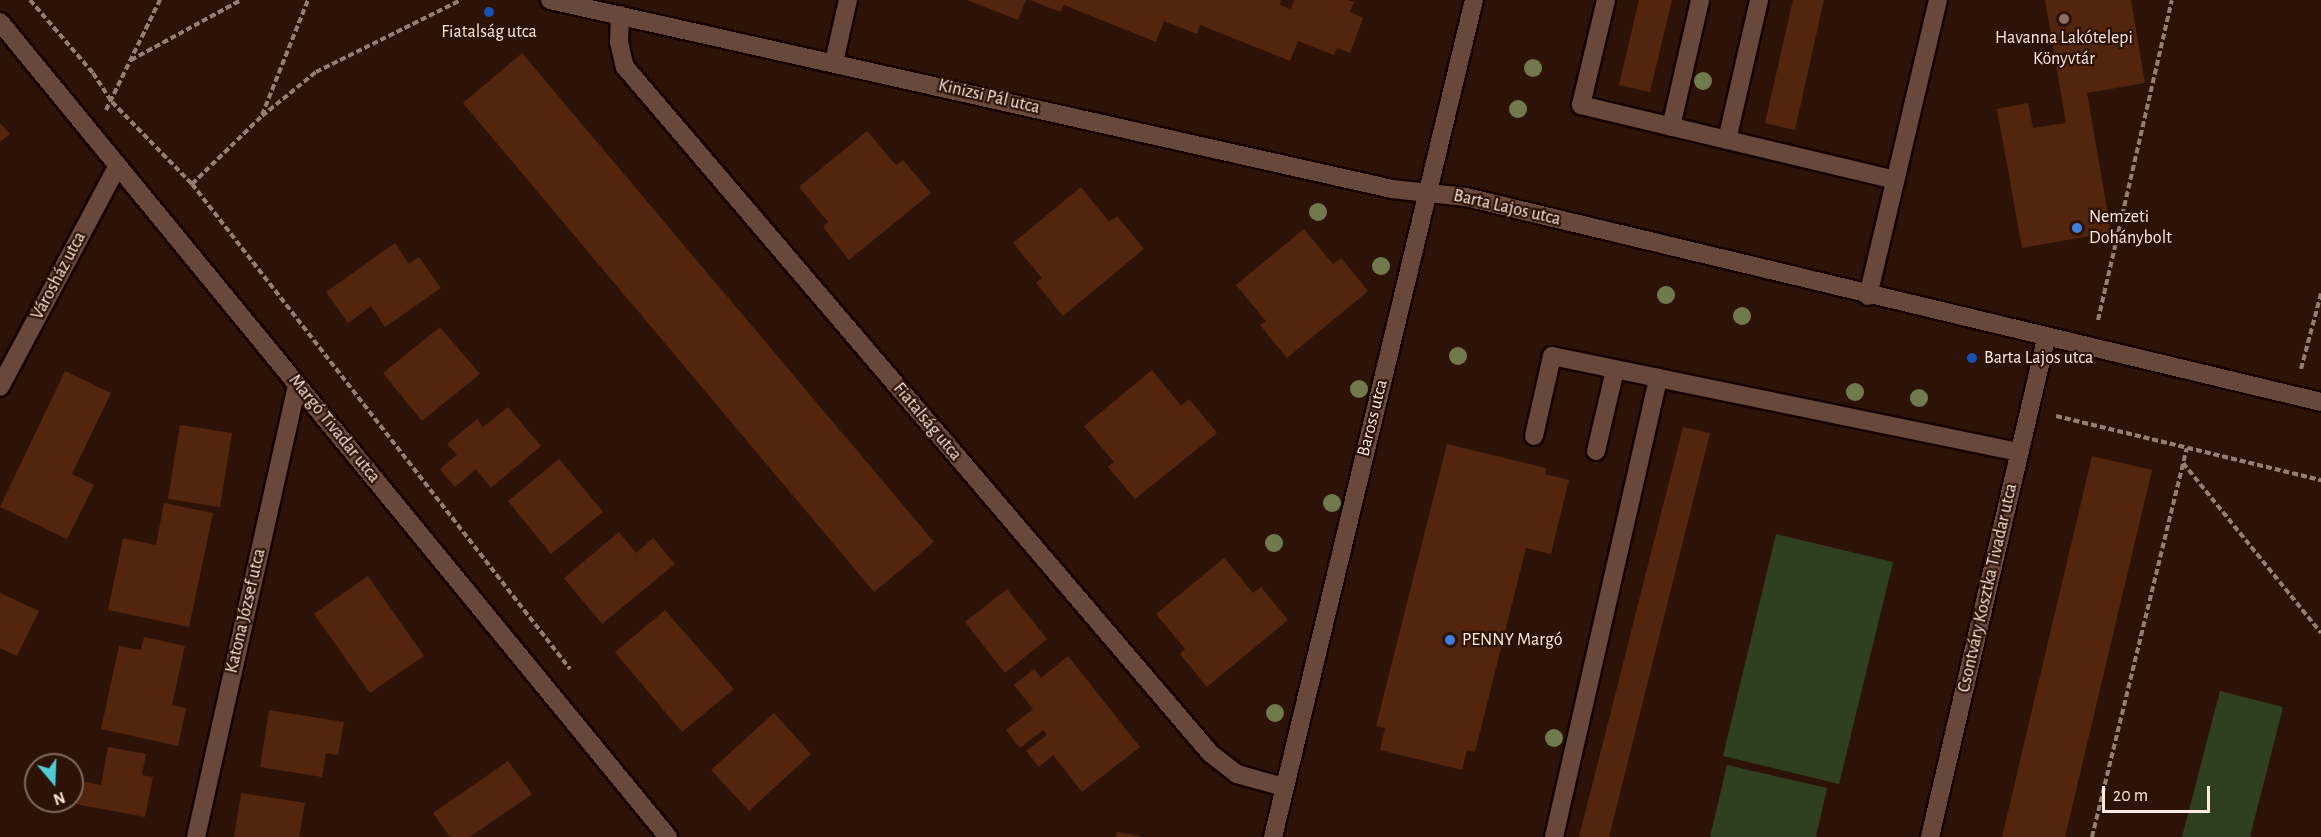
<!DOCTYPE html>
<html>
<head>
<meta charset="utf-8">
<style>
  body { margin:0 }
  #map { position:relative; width:2321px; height:837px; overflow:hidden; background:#2d1307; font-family:"Alegreya Sans",sans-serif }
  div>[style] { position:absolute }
  .green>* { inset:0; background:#2e401f }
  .building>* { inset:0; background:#53250d }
  .path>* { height:4px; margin-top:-2px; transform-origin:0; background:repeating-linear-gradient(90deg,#957e74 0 6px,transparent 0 9px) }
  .roads { filter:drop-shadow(2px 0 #140100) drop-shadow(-2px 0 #140100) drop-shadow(0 2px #140100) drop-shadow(0 -2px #140100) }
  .lane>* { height:18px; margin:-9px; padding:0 9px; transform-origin:9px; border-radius:9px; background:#67483a }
  .street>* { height:18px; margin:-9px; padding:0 9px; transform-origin:9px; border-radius:9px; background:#67483a }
  .secondary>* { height:18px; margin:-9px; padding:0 9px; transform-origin:9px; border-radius:9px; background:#67483a }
  .trees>* { width:18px; height:18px; margin:-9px; border-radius:50%; background:#707a4c }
  .dots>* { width:16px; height:16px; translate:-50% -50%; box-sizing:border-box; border:3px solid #2d1307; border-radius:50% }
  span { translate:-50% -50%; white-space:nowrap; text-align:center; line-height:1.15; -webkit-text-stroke:4.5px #2d1307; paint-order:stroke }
  .poi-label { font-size:18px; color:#fce9e1 }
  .left { translate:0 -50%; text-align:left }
  .street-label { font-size:18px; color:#fce9e1 }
  .north { position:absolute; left:24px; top:753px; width:60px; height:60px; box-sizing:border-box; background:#2d1307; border:2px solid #80695e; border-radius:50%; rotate:161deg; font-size:16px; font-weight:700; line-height:24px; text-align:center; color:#fce9e1 }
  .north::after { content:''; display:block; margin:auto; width:21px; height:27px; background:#52cbd9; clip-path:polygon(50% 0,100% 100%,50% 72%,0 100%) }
  .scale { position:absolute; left:2102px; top:786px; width:108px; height:27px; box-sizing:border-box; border:3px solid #fce9e1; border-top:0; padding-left:8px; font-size:18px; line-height:21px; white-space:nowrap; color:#fce9e1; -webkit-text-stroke:4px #2d1307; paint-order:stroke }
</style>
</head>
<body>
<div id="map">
  <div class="green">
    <i style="clip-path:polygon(1776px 534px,1893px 562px,1839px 784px,1723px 756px)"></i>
    <i style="clip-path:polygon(2220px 691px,2283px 707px,2250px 837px,2182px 837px)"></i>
    <i style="clip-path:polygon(1727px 765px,1827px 788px,1816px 837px,1710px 837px)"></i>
  </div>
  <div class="building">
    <i style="clip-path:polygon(967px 0,1026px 0,1018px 20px)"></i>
    <i style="clip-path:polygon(1030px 0,1281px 0,1280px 5px,1291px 9px,1294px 0,1348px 0,1354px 2px,1350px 12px,1363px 18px,1350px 53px,1337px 48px,1334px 55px,1298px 41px,1290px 61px,1200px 25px,1197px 34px,1164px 21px,1156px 42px,1064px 5px,1060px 12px)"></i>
    <i style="clip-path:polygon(1639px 0,1672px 0,1650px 92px,1619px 85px)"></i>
    <i style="clip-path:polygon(1793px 0,1824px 0,1795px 130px,1765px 123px)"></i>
    <i style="clip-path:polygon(2045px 0,2131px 0,2145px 83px,2087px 93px,2111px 232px,2022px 248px,1997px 109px,2028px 103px,2033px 128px,2066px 123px)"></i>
    <i style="clip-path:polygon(522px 53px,934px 542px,874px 592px,463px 103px)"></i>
    <i style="clip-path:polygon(0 123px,10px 134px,0 142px)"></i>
    <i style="clip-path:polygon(867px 131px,896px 165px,903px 160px,931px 193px,849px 260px,823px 227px,828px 222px,799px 187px)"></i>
    <i style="clip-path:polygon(1081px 187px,1109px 222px,1117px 216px,1144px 249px,1063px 316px,1036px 283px,1042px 278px,1013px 243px)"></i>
    <i style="clip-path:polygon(1304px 229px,1333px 264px,1341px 258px,1368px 291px,1287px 358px,1260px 325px,1266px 321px,1236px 285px)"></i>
    <i style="clip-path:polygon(395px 243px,409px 264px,419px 257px,441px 288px,385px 327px,371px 306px,348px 323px,326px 292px)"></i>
    <i style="clip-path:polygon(440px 327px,480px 374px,422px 421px,383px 373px)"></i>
    <i style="clip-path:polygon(1152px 370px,1181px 406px,1189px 399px,1217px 433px,1135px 499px,1108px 467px,1114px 462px,1084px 426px)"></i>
    <i style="clip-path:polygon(65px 371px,111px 393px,72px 474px,94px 485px,67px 539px,0 507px)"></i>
    <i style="clip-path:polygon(508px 407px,541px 446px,491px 488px,476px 469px,455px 487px,440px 469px,457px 455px,447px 444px,477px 419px,483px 427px)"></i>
    <i style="clip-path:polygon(180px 425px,232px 433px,220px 507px,168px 499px)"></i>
    <i style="clip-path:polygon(1683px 427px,1710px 433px,1609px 837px,1579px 837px)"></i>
    <i style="clip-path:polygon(1447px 444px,1546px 468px,1545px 474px,1569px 480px,1551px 554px,1526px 548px,1475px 752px,1467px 750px,1462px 770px,1380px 750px,1385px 728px,1376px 726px)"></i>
    <i style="clip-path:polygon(2092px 456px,2152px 470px,2065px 837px,2002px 837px)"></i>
    <i style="clip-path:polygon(559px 459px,603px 512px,551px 554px,508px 501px)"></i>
    <i style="clip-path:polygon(164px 503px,213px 513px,189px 627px,108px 610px,123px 538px,156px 545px)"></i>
    <i style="clip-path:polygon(619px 532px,636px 553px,653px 538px,675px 564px,602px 624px,564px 578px)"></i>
    <i style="clip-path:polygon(1224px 558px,1253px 593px,1261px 587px,1288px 620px,1207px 687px,1180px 654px,1185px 649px,1156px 614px)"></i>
    <i style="clip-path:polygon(368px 576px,424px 656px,370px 693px,314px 614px)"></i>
    <i style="clip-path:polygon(1007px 589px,1047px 639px,1005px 673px,965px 622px)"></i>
    <i style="clip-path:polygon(0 593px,39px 611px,17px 656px,0 648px)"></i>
    <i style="clip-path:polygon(665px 610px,734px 689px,682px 732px,615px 652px)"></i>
    <i style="clip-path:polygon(144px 637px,185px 646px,172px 705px,186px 708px,178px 746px,101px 729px,119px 646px,141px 650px)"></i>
    <i style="clip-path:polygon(1068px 656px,1140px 747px,1082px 792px,1053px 755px,1039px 767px,1026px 751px,1047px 735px,1043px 730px,1020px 748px,1006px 730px,1033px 709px,1014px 685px,1034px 669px,1041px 678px)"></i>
    <i style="clip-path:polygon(269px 710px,344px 722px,338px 755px,326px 753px,322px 777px,260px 767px)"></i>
    <i style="clip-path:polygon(774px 713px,811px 754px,749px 811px,711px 770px)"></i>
    <i style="clip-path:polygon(108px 747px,146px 754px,142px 775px,153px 777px,145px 817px,65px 802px,72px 801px,72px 779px,101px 785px)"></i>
    <i style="clip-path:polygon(508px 761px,532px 794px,470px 837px,450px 837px,433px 813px)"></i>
    <i style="clip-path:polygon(241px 793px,305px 803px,299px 837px,234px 837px)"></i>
    <i style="clip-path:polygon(1117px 832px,1140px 836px,1140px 837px,1116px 837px)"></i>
  </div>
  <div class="path">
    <i style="left:30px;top:0;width:96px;rotate:49.2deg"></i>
    <i style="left:93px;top:73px;width:35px;rotate:57deg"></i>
    <i style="left:112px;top:102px;width:115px;rotate:45.7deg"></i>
    <i style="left:192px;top:184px;width:615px;rotate:52.07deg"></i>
    <i style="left:131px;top:60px;width:125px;rotate:-28.6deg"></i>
    <i style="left:106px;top:110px;width:123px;rotate:-63.9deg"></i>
    <i style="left:262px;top:115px;width:124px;rotate:-68.2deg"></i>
    <i style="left:192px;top:184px;width:98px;rotate:-44.2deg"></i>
    <i style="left:262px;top:116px;width:70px;rotate:-39.2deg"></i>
    <i style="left:316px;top:72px;width:162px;rotate:-26.4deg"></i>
    <i style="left:2098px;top:320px;width:328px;rotate:-77deg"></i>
    <i style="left:2301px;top:369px;width:78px;rotate:-75.1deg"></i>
    <i style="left:2056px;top:416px;width:273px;rotate:13.6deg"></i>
    <i style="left:2183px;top:463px;width:219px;rotate:50.9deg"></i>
    <i style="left:2092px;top:837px;width:400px;rotate:-76.3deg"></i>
  </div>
  <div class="roads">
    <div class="lane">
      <i style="left:1606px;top:0;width:108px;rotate:103.4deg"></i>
      <i style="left:1581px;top:105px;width:323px;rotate:13.4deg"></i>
      <i style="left:1671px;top:127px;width:130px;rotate:-77.1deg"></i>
      <i style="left:1727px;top:140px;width:144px;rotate:-77.1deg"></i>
      <i style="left:1534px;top:436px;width:82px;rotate:-77.3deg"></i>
      <i style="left:1552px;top:356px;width:108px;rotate:11.7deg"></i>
      <i style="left:1596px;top:451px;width:83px;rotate:-76.8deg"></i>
      <i style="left:1554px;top:837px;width:471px;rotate:-77.2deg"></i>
      <i style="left:1658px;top:378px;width:369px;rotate:11.6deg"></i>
    </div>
    <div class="street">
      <i style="left:620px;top:15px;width:27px;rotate:92deg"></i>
      <i style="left:619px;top:42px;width:26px;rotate:77deg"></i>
      <i style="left:625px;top:67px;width:902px;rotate:49.54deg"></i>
      <i style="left:1210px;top:753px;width:34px;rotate:38deg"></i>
      <i style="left:1237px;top:774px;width:49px;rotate:15.5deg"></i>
      <i style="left:834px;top:62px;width:64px;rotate:-77.3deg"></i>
      <i style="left:1868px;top:296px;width:304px;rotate:-76.7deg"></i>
      <i style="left:0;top:387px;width:251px;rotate:-62deg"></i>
      <i style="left:196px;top:837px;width:463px;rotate:-77.4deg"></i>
      <i style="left:1273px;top:837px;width:861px;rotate:-76.5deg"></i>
      <i style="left:1930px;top:837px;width:511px;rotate:-76.89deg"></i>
    </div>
    <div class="secondary">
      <i style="left:550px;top:0;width:863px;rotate:12.65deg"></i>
      <i style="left:1392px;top:189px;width:74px;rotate:6.2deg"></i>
      <i style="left:1466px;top:197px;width:879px;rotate:13.48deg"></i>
      <i style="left:0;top:22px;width:1054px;rotate:50.66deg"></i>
    </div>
  </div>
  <div class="trees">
    <i style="left:1533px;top:68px"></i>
    <i style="left:1703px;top:81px"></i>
    <i style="left:1518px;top:109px"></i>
    <i style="left:1318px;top:212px"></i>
    <i style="left:1381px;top:266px"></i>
    <i style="left:1666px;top:295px"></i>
    <i style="left:1742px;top:316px"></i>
    <i style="left:1458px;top:356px"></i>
    <i style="left:1359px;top:389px"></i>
    <i style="left:1855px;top:392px"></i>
    <i style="left:1919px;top:398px"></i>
    <i style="left:1332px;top:503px"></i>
    <i style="left:1274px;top:543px"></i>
    <i style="left:1275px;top:713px"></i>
    <i style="left:1554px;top:738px"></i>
  </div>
  <div class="dots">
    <i style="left:489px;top:12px;background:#1a4fb4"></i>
    <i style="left:2064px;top:19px;background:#8d6e63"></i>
    <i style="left:2077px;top:228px;background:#3f7fe0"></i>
    <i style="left:1972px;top:358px;background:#1a4fb4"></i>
    <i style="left:1450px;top:640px;background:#3f7fe0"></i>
  </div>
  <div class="poi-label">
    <span style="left:489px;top:32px">Fiatalság utca</span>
    <span style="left:2064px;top:49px">Havanna Lakótelepi<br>Könyvtár</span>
    <span class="left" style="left:2089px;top:228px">Nemzeti<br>Dohánybolt</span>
    <span class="left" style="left:1984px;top:358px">Barta Lajos utca</span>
    <span class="left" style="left:1462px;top:640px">PENNY Margó</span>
  </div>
  <div class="street-label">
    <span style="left:989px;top:97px;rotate:13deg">Kinizsi Pál utca</span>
    <span style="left:1507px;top:208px;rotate:13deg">Barta Lajos utca</span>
    <span style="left:59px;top:276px;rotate:-62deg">Városház utca</span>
    <span style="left:1373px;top:418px;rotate:-76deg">Baross utca</span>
    <span style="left:927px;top:422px;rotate:50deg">Fiatalság utca</span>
    <span style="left:334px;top:429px;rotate:51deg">Margó Tivadar utca</span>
    <span style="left:1988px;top:588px;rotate:-77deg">Csontváry Kosztka Tivadar utca</span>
    <span style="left:246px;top:611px;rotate:-77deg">Katona József utca</span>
  </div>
  <div class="north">N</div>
  <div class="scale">20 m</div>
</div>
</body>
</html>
